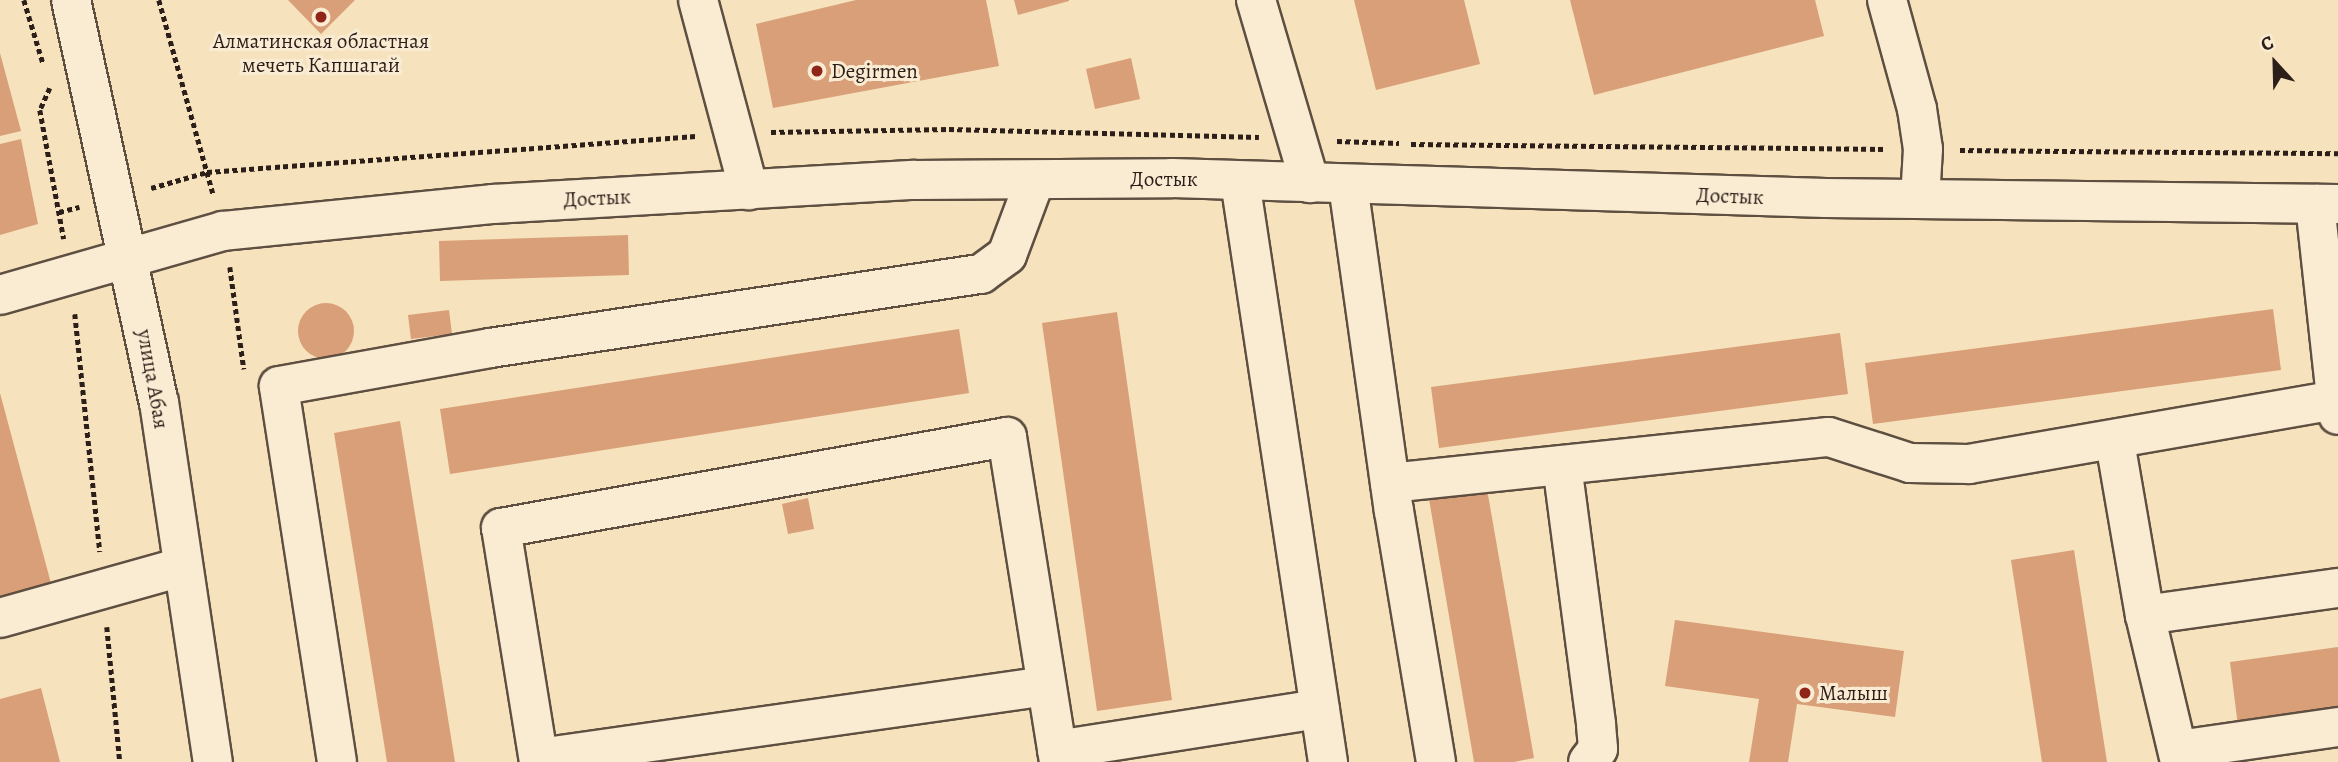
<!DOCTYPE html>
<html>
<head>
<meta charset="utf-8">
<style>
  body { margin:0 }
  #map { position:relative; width:2338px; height:762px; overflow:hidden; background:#f6e2bc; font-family:Alegreya,serif }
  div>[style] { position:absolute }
  .building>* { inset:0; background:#d99f78 }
  .round { border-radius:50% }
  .path>* { height:4.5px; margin-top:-2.25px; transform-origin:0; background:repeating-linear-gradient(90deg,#2c1e18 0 5px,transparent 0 8.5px) }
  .roads { filter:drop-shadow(2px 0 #5e4f41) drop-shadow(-2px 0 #5e4f41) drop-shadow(0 2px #5e4f41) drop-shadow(0 -2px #5e4f41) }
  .minor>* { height:38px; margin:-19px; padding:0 19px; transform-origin:19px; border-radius:19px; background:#f9ecd3 }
  .dots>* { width:19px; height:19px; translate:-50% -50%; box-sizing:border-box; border:4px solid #f9ecd3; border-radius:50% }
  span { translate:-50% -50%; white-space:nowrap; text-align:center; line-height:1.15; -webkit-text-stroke:6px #f9ecd3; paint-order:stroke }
  .poi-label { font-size:21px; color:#2c1e18 }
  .left { translate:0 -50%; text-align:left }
  .street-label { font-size:21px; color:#2c1e18 }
  .north { position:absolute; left:2240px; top:28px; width:70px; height:70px; -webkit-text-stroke:5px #f9ecd3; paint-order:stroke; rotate:338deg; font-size:19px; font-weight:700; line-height:28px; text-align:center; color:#2c1e18 }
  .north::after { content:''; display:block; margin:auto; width:24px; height:32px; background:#2c1e18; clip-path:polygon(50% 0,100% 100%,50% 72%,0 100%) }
</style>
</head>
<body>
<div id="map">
  <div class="building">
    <i style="clip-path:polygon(288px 0,355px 0,321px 34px)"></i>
    <i style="clip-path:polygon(856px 0,986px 0,999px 66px,773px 108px,756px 24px)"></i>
    <i style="clip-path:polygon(1014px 0,1069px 0,1069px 1px,1018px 15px)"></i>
    <i style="clip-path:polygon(1354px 0,1464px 0,1480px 64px,1376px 90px)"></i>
    <i style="clip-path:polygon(1570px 0,1815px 0,1824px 36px,1594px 95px)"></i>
    <i style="clip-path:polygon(0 53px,21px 131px,0 136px)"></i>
    <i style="clip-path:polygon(1131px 58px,1140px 99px,1095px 109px,1086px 69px)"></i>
    <i style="clip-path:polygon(21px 139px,38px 224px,0 235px,0 144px)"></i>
    <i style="clip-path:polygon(628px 235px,629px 275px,440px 281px,439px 241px)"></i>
    <i class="round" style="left:298px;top:303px;width:56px;height:56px"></i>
    <i style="clip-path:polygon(2273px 309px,2281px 370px,1873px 424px,1865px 363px)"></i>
    <i style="clip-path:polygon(449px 310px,452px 334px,411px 339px,408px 315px)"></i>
    <i style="clip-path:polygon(1117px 312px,1172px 700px,1097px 711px,1042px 323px)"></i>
    <i style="clip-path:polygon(959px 329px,969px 393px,450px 474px,440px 409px)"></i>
    <i style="clip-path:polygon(1840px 333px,1848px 394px,1439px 448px,1431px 387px)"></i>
    <i style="clip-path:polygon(0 393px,52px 587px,0 600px)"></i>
    <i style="clip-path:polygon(400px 421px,455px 762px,387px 762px,334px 433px)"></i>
    <i style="clip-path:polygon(1487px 489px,1534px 758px,1514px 762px,1474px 762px,1429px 499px)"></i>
    <i style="clip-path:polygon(808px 498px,814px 529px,788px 534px,782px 504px)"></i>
    <i style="clip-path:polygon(2074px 550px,2107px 762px,2042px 762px,2011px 560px)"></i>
    <i style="clip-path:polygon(1675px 620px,1904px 651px,1895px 717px,1797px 704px,1788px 762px,1749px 762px,1759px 699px,1665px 686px)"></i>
    <i style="clip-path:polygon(2338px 647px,2338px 720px,2239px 734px,2230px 662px)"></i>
    <i style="clip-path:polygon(41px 688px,60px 762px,0 762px,0 699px)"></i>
  </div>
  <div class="path">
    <i style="left:24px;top:0;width:66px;rotate:73.2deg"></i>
    <i style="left:159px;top:0;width:201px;rotate:74.4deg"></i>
    <i style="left:50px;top:88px;width:24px;rotate:114deg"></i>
    <i style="left:40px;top:110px;width:131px;rotate:79.5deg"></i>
    <i style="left:771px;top:132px;width:178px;rotate:-1deg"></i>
    <i style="left:949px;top:129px;width:310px;rotate:1.5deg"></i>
    <i style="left:1337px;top:141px;width:62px;rotate:1.8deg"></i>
    <i style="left:1411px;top:144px;width:474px;rotate:0.6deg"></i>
    <i style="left:1960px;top:150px;width:378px;rotate:0.5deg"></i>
    <i style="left:151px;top:188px;width:58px;rotate:-15.9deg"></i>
    <i style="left:207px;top:172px;width:490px;rotate:-4.2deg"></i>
    <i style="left:59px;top:212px;width:21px;rotate:-14deg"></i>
    <i style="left:230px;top:267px;width:103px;rotate:82.2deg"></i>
    <i style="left:75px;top:314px;width:239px;rotate:84deg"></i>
    <i style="left:107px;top:627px;width:136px;rotate:84.5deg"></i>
  </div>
  <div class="roads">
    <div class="minor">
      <i style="left:71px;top:0;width:412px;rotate:77.7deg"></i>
      <i style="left:159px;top:402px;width:364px;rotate:81.5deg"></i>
      <i style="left:698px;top:0;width:197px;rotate:75deg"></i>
      <i style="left:1256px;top:0;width:191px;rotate:73.6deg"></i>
      <i style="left:1887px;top:0;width:113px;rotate:74.6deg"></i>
      <i style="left:1917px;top:109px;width:40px;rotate:81.5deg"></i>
      <i style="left:1923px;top:149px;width:50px;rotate:93.4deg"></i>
      <i style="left:1240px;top:181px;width:588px;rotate:81.39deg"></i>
      <i style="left:1348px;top:185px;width:329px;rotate:82deg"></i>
      <i style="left:1394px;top:511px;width:254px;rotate:80.5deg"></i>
      <i style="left:2315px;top:204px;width:212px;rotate:83.8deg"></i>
      <i style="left:0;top:295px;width:232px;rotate:-16deg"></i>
      <i style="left:223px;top:231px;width:271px;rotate:-5.7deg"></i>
      <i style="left:493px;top:204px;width:422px;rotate:-3.3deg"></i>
      <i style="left:914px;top:180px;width:258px;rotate:-0.4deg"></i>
      <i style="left:1172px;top:178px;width:654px;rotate:1.75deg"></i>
      <i style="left:1826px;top:198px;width:512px;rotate:0.67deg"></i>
      <i style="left:2115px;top:442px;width:176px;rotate:80.2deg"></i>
      <i style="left:2145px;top:615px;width:151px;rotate:76.6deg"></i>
      <i style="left:1562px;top:465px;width:262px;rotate:82.5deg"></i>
      <i style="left:1596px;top:725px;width:24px;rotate:85deg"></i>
      <i style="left:1598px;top:749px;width:16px;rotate:128deg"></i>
      <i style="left:1390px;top:483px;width:441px;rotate:-6deg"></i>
      <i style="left:1829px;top:437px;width:85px;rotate:17.8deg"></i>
      <i style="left:1910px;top:463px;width:59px;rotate:1deg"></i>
      <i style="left:1969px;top:464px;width:373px;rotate:-9.9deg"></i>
      <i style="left:2145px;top:615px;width:195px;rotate:-8deg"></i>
      <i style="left:0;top:618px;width:189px;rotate:-15.7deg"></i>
      <i style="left:1057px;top:750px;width:266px;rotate:-8.9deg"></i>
      <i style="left:2178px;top:750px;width:162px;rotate:-8.2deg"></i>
      <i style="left:539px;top:758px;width:512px;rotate:-8.08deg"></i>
      <i style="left:337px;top:762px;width:380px;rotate:-98.8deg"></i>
      <i style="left:279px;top:386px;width:214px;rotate:-10.2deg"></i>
      <i style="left:490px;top:348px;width:497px;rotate:-8.6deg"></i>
      <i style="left:981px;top:274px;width:32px;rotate:-36deg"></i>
      <i style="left:1007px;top:255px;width:80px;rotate:-69.5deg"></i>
      <i style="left:539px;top:762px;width:237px;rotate:-99.2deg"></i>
      <i style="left:501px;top:528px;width:514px;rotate:-10.2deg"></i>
      <i style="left:1007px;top:437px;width:329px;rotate:80.9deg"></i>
    </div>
  </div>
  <div class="dots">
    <i style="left:321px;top:17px;background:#8f2418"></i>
    <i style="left:817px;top:71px;background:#8f2418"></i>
    <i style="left:1805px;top:693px;background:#8f2418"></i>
  </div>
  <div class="poi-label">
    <span style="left:321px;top:53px">Алматинская областная<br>мечеть Капшагай</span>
    <span class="left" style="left:831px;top:71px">Degirmen</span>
    <span class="left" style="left:1819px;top:693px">Малыш</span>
  </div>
  <div class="street-label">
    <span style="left:1164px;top:179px">Достык</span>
    <span style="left:1730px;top:196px;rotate:2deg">Достык</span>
    <span style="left:597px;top:198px;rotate:-3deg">Достык</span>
    <span style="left:153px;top:379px;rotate:80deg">улица Абая</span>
  </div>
  <div class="north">С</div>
</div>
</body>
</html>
